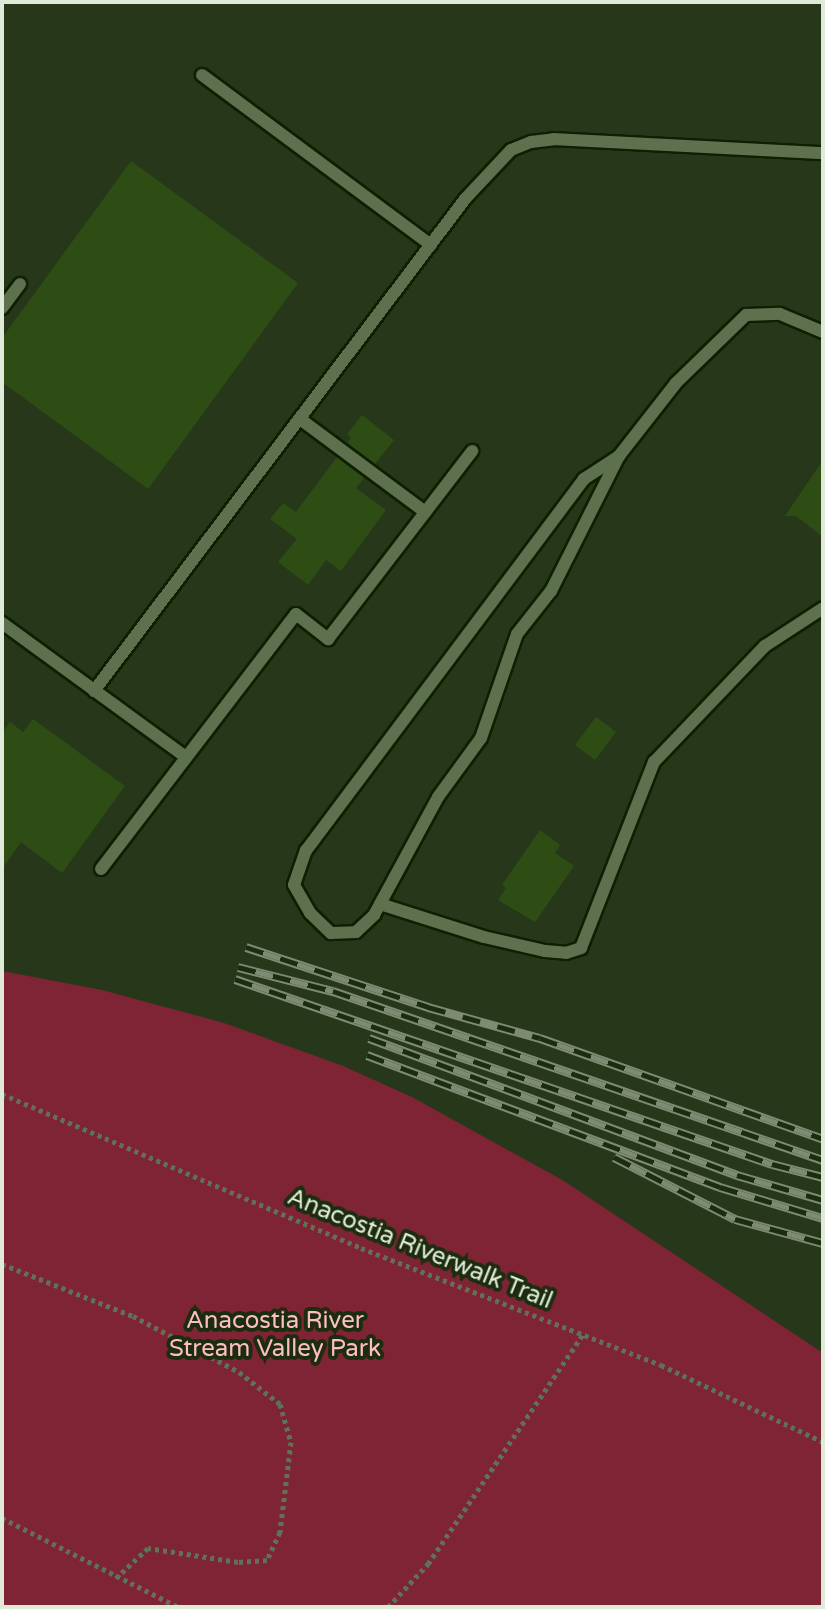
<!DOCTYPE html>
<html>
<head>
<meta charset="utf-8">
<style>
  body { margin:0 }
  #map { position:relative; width:825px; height:1609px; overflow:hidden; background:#263819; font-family:"Varela Round",sans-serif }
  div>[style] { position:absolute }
  .green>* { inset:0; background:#7e2435 }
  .building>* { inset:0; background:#2e4d14 }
  .path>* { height:5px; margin-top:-2.5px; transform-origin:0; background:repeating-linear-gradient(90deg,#617156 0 4px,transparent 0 8px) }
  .roads { filter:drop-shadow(2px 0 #0e1f02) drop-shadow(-2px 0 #0e1f02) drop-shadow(0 2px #0e1f02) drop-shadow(0 -2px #0e1f02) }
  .service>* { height:12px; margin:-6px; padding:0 6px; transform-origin:6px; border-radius:6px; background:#5d714f }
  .rail>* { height:9px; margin-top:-4.5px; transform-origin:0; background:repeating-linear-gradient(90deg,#1c2d0f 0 18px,#7c8b72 0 36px); box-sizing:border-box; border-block:2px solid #7c8b72 }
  span { translate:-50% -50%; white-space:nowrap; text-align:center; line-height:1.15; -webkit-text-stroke:8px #1c2d0f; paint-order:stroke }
  .street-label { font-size:24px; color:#dfebd8 }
  .park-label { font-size:24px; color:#fdbec3 }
  .frame { position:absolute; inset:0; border:4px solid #dfebd8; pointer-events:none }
</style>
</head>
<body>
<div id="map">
  <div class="green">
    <i style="clip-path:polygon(2px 971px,102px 990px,224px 1023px,343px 1066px,412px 1097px,564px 1181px,823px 1353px,823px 1607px,2px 1607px)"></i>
  </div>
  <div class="building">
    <i style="clip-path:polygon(131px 161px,298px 283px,148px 489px,2px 382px,2px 338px)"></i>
    <i style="clip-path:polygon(362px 415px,394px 440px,375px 464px,347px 443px,351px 438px,347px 434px)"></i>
    <i style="clip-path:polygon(337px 457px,364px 478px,356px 488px,386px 510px,341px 571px,326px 560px,308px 585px,278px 562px,297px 539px,270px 519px,283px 503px,296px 512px)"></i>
    <i style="clip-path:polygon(823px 460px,823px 537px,796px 516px,785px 516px)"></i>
    <i style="clip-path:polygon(596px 717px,616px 732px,595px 760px,575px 745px)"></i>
    <i style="clip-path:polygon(33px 719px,125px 786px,62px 873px,21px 842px,2px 869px,2px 733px,10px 722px,23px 732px)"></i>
    <i style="clip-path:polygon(540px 830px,560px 845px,555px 853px,574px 866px,535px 922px,498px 900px,506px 888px,502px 885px)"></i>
  </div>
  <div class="path">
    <i style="left:2px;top:1094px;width:391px;rotate:23.2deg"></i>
    <i style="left:361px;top:1248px;width:322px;rotate:21.3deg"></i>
    <i style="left:661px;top:1365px;width:179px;rotate:25.4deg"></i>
    <i style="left:2px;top:1264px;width:141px;rotate:21.7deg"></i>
    <i style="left:133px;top:1316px;width:120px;rotate:27.8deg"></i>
    <i style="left:239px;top:1372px;width:52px;rotate:38deg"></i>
    <i style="left:280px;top:1404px;width:40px;rotate:74deg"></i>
    <i style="left:291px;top:1442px;width:91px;rotate:97deg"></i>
    <i style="left:280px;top:1532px;width:31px;rotate:115deg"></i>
    <i style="left:267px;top:1560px;width:29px;rotate:176deg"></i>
    <i style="left:238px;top:1562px;width:91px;rotate:-171.2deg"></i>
    <i style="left:148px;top:1548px;width:44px;rotate:136.8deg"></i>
    <i style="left:2px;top:1518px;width:197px;rotate:26.8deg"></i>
    <i style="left:388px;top:1607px;width:59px;rotate:-47.1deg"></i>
    <i style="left:428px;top:1564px;width:277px;rotate:-56deg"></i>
  </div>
  <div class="roads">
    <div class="service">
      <i style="left:202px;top:75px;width:285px;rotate:36.6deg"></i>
      <i style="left:2px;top:308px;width:30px;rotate:-53deg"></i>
      <i style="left:300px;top:419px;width:156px;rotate:36.6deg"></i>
      <i style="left:619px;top:456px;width:42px;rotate:146.7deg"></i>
      <i style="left:584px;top:479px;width:464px;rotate:126.8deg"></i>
      <i style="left:306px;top:850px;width:37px;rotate:109deg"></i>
      <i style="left:294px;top:885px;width:32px;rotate:60deg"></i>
      <i style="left:310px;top:913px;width:29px;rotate:44deg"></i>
      <i style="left:331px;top:933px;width:25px;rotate:-2deg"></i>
      <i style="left:356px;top:932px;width:25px;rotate:-43deg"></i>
      <i style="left:374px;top:915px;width:134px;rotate:-61.5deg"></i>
      <i style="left:438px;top:797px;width:73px;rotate:-53.9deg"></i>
      <i style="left:481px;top:738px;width:110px;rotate:-70.9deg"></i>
      <i style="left:517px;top:634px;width:55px;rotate:-51.7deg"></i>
      <i style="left:551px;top:591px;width:151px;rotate:-63.3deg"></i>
      <i style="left:619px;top:456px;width:93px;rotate:-52deg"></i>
      <i style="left:676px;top:383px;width:98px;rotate:-44.2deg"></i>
      <i style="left:746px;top:315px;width:34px;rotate:-2deg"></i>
      <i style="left:780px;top:314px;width:47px;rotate:22.7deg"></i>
      <i style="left:2px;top:623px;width:228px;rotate:36.1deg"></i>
      <i style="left:94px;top:691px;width:616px;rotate:-52.98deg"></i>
      <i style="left:465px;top:199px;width:67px;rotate:-46.8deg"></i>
      <i style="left:511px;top:150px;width:22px;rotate:-22deg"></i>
      <i style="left:531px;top:142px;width:23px;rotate:-7deg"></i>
      <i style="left:554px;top:139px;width:269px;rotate:3deg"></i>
      <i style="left:101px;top:869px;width:321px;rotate:-52.6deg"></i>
      <i style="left:296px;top:614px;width:41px;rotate:38deg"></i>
      <i style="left:328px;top:639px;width:237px;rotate:-52.5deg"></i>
      <i style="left:380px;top:904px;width:109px;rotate:17.6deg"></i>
      <i style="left:484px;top:937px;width:63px;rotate:12.9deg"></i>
      <i style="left:545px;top:951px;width:21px;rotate:5deg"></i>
      <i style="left:566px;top:953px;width:16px;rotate:-18deg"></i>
      <i style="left:581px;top:948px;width:200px;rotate:-68.6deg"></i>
      <i style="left:654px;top:762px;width:161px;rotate:-46.3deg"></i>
      <i style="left:765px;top:646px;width:69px;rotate:-33.2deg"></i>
    </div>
  </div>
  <div class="rail">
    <i style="left:246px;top:947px;width:192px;rotate:18.2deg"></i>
    <i style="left:428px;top:1007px;width:116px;rotate:15.5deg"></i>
    <i style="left:540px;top:1038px;width:300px;rotate:19.6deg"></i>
    <i style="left:238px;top:967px;width:98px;rotate:14.2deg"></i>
    <i style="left:333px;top:991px;width:518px;rotate:19.03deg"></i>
    <i style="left:235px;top:979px;width:568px;rotate:19.01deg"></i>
    <i style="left:772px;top:1164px;width:53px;rotate:14.3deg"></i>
    <i style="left:369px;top:1038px;width:393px;rotate:20.4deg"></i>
    <i style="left:737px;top:1175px;width:90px;rotate:16.2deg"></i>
    <i style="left:367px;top:1055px;width:377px;rotate:20.5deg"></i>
    <i style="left:720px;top:1187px;width:108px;rotate:16.8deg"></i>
    <i style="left:614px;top:1157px;width:136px;rotate:27.1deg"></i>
    <i style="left:735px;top:1219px;width:91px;rotate:15.3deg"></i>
  </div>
  <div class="street-label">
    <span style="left:420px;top:1249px;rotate:22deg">Anacostia Riverwalk Trail</span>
  </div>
  <div class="park-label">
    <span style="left:275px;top:1335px">Anacostia River<br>Stream Valley Park</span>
  </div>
  <div class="frame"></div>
</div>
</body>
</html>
